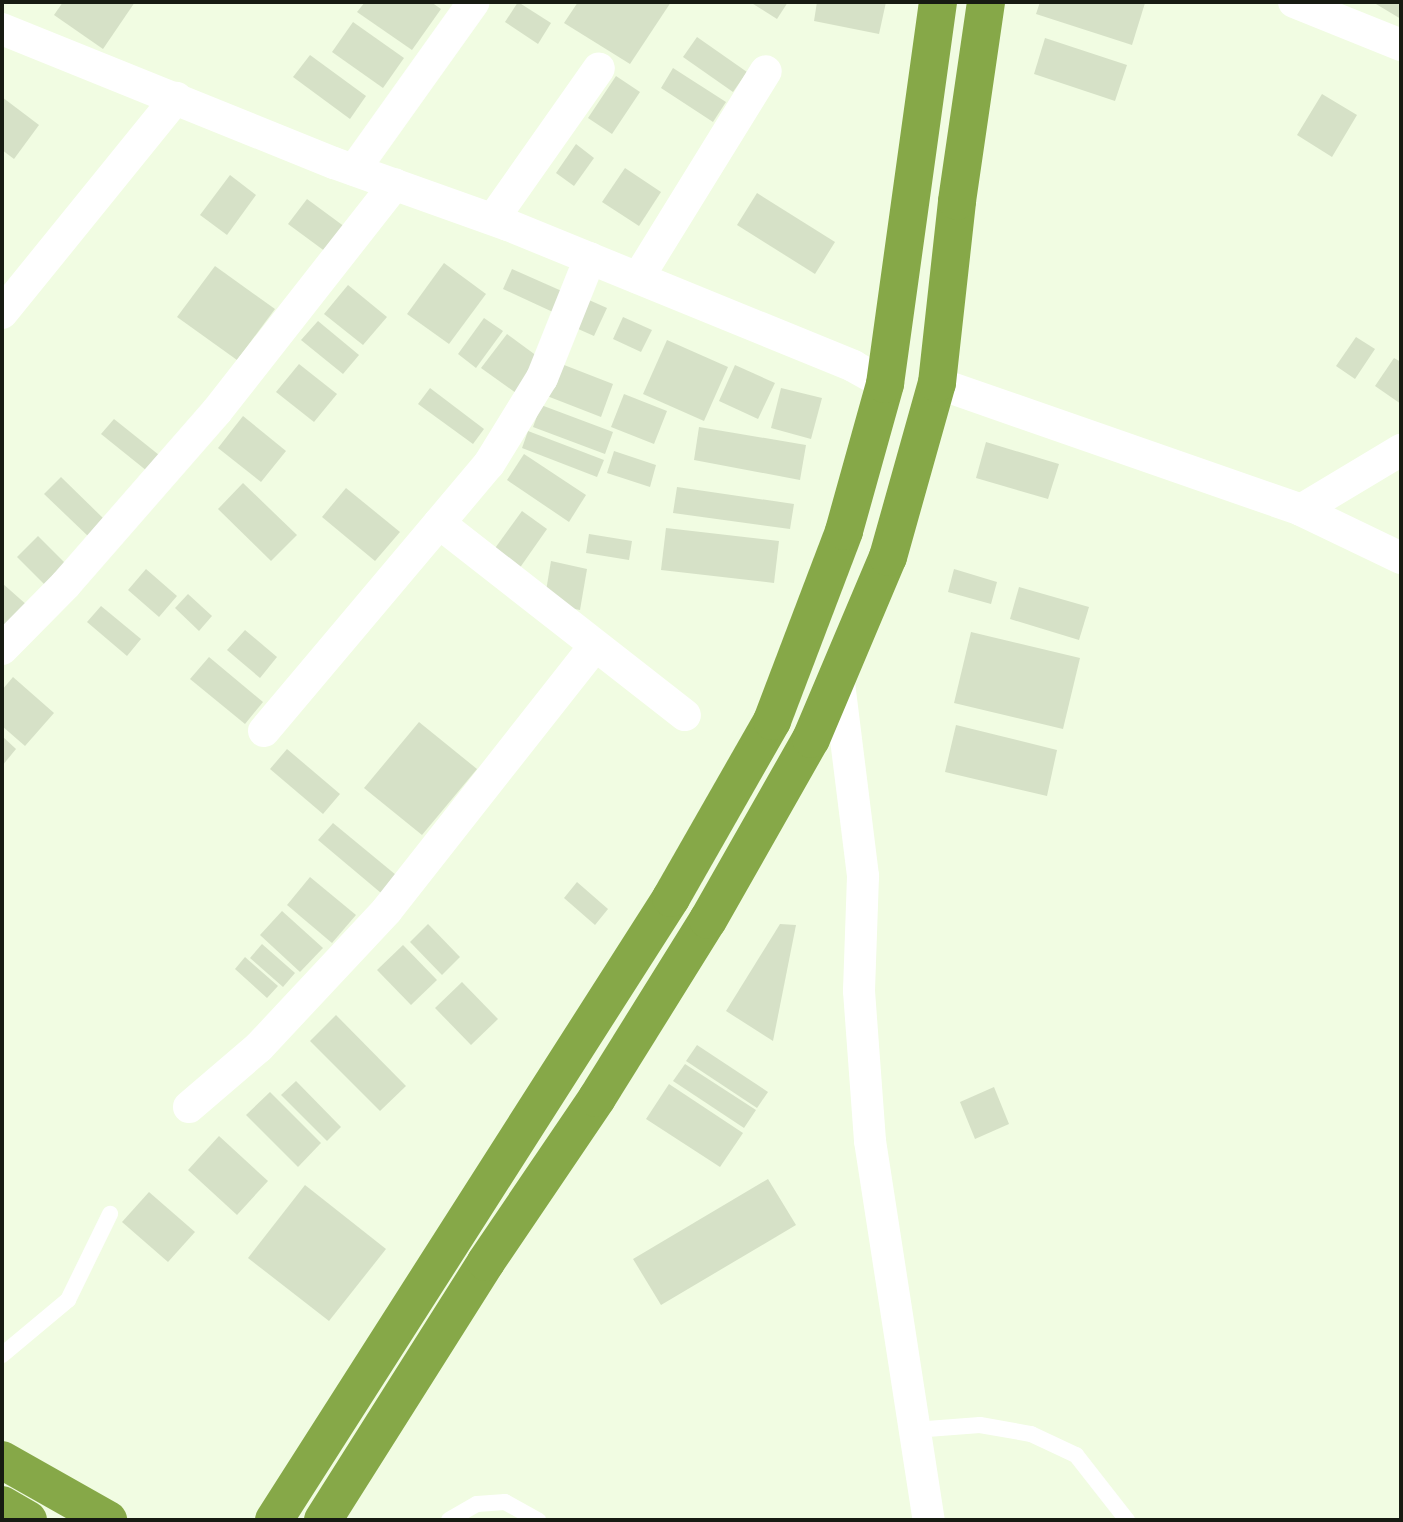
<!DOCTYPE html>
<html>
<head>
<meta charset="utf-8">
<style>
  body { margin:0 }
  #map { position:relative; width:1403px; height:1522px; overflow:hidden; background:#f1fce2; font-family:Figtree,sans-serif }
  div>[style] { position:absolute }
  .building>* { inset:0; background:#d6e1c7 }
  .lane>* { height:16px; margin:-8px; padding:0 8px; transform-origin:8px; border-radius:8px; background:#fff }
  .street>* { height:32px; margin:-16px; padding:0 16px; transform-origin:16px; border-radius:16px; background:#fff }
  .highway>* { height:38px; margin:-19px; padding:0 19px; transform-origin:19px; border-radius:19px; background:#86a848 }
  span { translate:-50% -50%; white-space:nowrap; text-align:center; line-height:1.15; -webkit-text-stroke:6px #fff; paint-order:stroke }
  .frame { position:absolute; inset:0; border:4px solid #171b12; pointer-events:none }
</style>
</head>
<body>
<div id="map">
  <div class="building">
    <i style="clip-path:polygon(63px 2px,135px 2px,103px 49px,54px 15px)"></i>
    <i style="clip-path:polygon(365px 2px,431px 2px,441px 9px,412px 50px,357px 12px)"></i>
    <i style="clip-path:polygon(518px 2px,551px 23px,538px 44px,505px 22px)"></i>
    <i style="clip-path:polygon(578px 2px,671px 2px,630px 64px,564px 23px)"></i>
    <i style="clip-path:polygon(750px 2px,788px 2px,777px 19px)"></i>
    <i style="clip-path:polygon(817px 2px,886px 2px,879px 34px,814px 21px)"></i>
    <i style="clip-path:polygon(1040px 2px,1142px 2px,1145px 3px,1132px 45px,1036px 14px)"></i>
    <i style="clip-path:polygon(1378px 2px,1401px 2px,1401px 19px,1376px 4px)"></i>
    <i style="clip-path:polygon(353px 22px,404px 58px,383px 88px,332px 52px)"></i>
    <i style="clip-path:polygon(697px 37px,747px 72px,733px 92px,683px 57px)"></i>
    <i style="clip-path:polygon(1045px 38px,1127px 65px,1115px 101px,1034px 74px)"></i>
    <i style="clip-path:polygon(310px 55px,366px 96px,350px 119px,293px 77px)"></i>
    <i style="clip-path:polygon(673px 68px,726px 102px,713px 122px,661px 88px)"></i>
    <i style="clip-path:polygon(616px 76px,640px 92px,612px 134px,588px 118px)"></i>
    <i style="clip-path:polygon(1322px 94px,1357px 115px,1332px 157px,1297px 135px)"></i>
    <i style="clip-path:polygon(2px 97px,39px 125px,14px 159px,2px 150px)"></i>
    <i style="clip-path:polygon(576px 144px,594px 158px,574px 186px,556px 173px)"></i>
    <i style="clip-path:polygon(625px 168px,661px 192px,639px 226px,602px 202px)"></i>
    <i style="clip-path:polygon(230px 175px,256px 195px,227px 235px,200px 215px)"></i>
    <i style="clip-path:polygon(757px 193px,835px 242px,815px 274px,737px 225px)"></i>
    <i style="clip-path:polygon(307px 199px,345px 227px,326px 252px,288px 224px)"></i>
    <i style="clip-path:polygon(444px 263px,486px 294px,449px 344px,407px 314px)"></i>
    <i style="clip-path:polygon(215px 266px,275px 309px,237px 360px,177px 317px)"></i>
    <i style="clip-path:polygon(512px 269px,564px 292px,555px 313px,503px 289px)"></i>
    <i style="clip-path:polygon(348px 285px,387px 317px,363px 345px,324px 314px)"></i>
    <i style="clip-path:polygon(589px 300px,607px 308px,594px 336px,576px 328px)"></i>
    <i style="clip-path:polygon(623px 317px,652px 330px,641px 352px,613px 339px)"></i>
    <i style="clip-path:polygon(484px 318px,503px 331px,476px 368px,458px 354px)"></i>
    <i style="clip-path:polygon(318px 321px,359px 355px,343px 374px,301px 340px)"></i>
    <i style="clip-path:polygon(507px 334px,541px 359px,516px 393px,481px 368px)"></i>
    <i style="clip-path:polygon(1356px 337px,1375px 349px,1355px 379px,1336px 366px)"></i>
    <i style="clip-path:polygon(667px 340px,728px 367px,704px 421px,643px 394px)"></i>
    <i style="clip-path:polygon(1394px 358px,1401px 362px,1401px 404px,1375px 386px)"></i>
    <i style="clip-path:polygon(559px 363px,613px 384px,601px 417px,547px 396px)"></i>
    <i style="clip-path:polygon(299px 364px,337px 394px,314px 422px,276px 392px)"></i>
    <i style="clip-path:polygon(735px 365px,775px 383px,758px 419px,719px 401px)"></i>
    <i style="clip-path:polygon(430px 388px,484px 429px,473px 444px,418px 404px)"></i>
    <i style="clip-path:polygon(781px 388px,822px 398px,811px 439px,771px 428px)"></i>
    <i style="clip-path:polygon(624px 394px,667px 411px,654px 444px,611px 427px)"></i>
    <i style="clip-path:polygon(541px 405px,613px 432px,605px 454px,533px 427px)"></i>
    <i style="clip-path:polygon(243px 416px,286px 451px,261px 482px,218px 448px)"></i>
    <i style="clip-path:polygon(114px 419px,159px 455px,147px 471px,101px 434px)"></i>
    <i style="clip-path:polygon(699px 427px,806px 445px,800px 480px,694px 460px)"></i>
    <i style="clip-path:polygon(528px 431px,604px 460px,597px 477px,522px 448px)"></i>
    <i style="clip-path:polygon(986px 442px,1059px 464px,1048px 499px,976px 478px)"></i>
    <i style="clip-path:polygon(614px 451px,656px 465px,650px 487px,607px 473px)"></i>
    <i style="clip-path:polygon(524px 454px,586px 495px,569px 522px,507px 480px)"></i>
    <i style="clip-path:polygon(61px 477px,106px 521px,90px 538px,44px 494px)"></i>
    <i style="clip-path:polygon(243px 483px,297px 535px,271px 561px,218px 509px)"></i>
    <i style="clip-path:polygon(677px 487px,794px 504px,790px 529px,673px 513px)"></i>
    <i style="clip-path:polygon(346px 488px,400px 532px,375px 561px,322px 517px)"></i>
    <i style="clip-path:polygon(522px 511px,547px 529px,519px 569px,493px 551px)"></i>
    <i style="clip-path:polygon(666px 528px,779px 541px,774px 583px,661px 570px)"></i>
    <i style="clip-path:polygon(589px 534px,632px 541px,629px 560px,586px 553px)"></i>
    <i style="clip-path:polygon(38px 536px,69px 567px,48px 588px,17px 557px)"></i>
    <i style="clip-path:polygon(551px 561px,587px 569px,580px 610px,544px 603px)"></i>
    <i style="clip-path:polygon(146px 569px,177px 596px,159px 617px,128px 590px)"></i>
    <i style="clip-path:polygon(954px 569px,997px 582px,991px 604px,948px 592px)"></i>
    <i style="clip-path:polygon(2px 583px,28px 606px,2px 636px)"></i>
    <i style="clip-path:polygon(1019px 587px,1089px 607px,1079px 640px,1010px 619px)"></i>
    <i style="clip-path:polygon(188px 594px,212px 616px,199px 631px,175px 608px)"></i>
    <i style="clip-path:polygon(101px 606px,141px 639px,127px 656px,87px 622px)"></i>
    <i style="clip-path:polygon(245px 630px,277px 657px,260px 678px,227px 650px)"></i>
    <i style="clip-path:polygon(971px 632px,1080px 658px,1063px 729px,954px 703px)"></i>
    <i style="clip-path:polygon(209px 657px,263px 702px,245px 724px,190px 679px)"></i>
    <i style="clip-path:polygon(13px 677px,54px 713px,25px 746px,2px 726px,2px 690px)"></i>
    <i style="clip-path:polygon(419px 722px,477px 769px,422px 835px,364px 788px)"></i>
    <i style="clip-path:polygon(956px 725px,1057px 750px,1047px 796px,945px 772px)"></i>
    <i style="clip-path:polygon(2px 736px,16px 749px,2px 766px)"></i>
    <i style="clip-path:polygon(287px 749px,340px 794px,323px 814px,270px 769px)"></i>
    <i style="clip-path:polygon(333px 823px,396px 875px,381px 893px,318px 840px)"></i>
    <i style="clip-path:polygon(310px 877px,356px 915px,332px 943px,287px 905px)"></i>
    <i style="clip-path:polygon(577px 882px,608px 909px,595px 925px,564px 898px)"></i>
    <i style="clip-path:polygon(282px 911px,323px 948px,300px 972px,260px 935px)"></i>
    <i style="clip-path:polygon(428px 924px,460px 957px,442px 975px,410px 942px)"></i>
    <i style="clip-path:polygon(780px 924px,796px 925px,773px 1041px,726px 1011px)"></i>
    <i style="clip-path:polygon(262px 944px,295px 973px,283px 987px,250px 958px)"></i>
    <i style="clip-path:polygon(403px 945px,437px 980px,411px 1005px,377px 970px)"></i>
    <i style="clip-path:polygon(245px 957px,278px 986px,267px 998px,235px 969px)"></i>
    <i style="clip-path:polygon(462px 982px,498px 1019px,471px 1045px,435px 1008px)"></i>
    <i style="clip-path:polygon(336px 1015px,406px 1086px,380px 1111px,310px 1041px)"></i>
    <i style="clip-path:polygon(697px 1045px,768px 1092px,757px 1108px,686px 1061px)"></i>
    <i style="clip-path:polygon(685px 1064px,756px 1110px,744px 1128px,673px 1081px)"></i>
    <i style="clip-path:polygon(296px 1081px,341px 1127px,327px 1141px,281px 1095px)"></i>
    <i style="clip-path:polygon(669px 1084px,743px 1133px,720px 1167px,646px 1119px)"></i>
    <i style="clip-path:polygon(994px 1087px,1009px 1124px,975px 1139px,960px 1102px)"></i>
    <i style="clip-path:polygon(270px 1092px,321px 1143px,298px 1167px,246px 1115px)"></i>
    <i style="clip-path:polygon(219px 1136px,268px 1181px,237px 1215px,188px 1170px)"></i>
    <i style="clip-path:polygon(768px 1179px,796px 1225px,661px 1305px,633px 1259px)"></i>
    <i style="clip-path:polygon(305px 1185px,386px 1249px,329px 1321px,248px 1258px)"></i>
    <i style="clip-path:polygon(149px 1192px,195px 1232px,168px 1262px,122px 1222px)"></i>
  </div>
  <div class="lane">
    <i style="left:2px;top:1355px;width:86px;rotate:-39.8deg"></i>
    <i style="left:68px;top:1300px;width:96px;rotate:-64deg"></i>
    <i style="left:914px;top:1430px;width:66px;rotate:-4.3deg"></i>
    <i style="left:980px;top:1425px;width:52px;rotate:10deg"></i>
    <i style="left:1031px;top:1434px;width:50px;rotate:25deg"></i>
    <i style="left:1076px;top:1455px;width:83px;rotate:51.9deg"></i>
    <i style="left:449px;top:1520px;width:32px;rotate:-30deg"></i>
    <i style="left:477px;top:1504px;width:28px;rotate:-4deg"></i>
    <i style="left:505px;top:1502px;width:38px;rotate:29deg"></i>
  </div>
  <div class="street">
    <i style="left:1294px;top:2px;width:115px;rotate:21.9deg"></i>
    <i style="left:2px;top:29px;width:358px;rotate:22deg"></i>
    <i style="left:334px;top:163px;width:185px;rotate:19.6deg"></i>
    <i style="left:508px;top:225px;width:373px;rotate:22.2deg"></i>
    <i style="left:853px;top:366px;width:37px;rotate:29deg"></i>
    <i style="left:354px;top:170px;width:206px;rotate:-54.5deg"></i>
    <i style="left:493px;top:219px;width:184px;rotate:-54.9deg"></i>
    <i style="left:638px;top:278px;width:243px;rotate:-58.3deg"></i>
    <i style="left:2px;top:313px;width:277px;rotate:-51deg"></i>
    <i style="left:937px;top:383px;width:386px;rotate:19.2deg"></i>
    <i style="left:1301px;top:510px;width:111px;rotate:25.6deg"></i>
    <i style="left:1301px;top:510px;width:117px;rotate:-31deg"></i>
    <i style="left:439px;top:523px;width:312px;rotate:38deg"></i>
    <i style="left:2px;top:649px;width:91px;rotate:-45.4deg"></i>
    <i style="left:66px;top:584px;width:230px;rotate:-48.9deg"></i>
    <i style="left:217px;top:411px;width:288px;rotate:-51.9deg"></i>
    <i style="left:838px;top:675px;width:203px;rotate:82.9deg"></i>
    <i style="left:863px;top:876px;width:115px;rotate:92deg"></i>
    <i style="left:859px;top:991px;width:150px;rotate:85.8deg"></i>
    <i style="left:870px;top:1141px;width:384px;rotate:81.2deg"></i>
    <i style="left:264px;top:731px;width:349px;rotate:-49.9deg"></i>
    <i style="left:489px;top:464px;width:101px;rotate:-58.4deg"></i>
    <i style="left:542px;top:378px;width:129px;rotate:-68.2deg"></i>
    <i style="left:189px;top:1107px;width:92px;rotate:-40.6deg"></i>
    <i style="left:259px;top:1047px;width:187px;rotate:-46.9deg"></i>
    <i style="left:387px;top:910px;width:335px;rotate:-51.8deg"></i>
  </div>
  <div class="highway">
    <i style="left:2px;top:1460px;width:122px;rotate:29.5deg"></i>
    <i style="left:2px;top:1505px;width:30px;rotate:30deg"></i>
    <i style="left:274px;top:1520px;width:738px;rotate:-57.45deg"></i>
    <i style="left:671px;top:898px;width:204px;rotate:-60.3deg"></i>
    <i style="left:772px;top:721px;width:203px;rotate:-69.2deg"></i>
    <i style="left:844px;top:531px;width:153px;rotate:-74.4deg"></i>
    <i style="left:885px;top:384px;width:386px;rotate:-82.1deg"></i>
    <i style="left:323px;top:1520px;width:305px;rotate:-57.7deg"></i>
    <i style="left:486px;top:1262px;width:198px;rotate:-55.9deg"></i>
    <i style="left:597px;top:1098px;width:210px;rotate:-58.1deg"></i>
    <i style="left:708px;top:920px;width:208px;rotate:-60.4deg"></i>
    <i style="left:811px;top:739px;width:198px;rotate:-67.1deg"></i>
    <i style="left:888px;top:557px;width:181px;rotate:-74.3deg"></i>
    <i style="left:937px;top:383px;width:183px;rotate:-83.7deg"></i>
    <i style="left:957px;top:201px;width:201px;rotate:-81.7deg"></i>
  </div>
  <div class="frame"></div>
</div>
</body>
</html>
